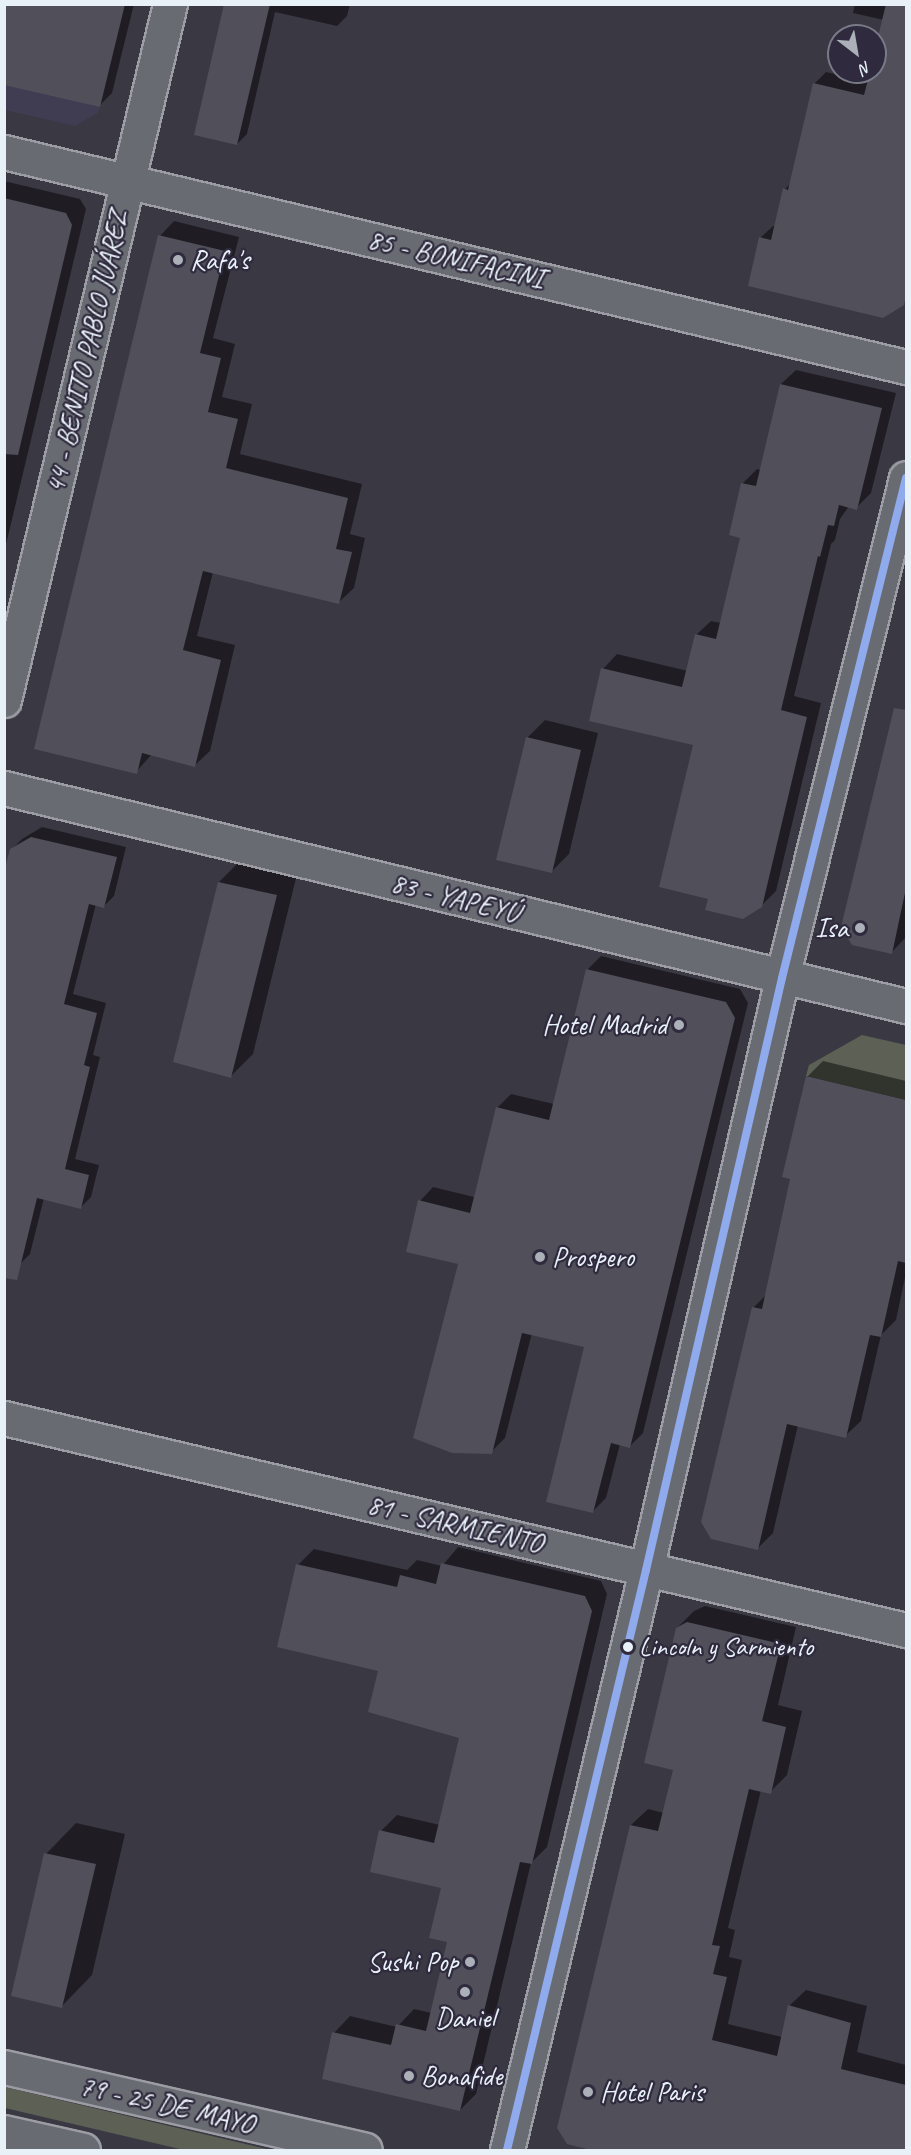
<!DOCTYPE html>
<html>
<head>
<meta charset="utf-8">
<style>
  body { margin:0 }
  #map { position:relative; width:911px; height:2155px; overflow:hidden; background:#3a3843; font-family:Caveat,sans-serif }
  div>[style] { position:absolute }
  .built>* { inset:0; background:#403d53 }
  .green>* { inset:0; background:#5c6055 }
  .shadow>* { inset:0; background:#0007 }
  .building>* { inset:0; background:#504f5a }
  .roads { filter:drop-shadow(2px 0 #9c9da4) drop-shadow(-2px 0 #9c9da4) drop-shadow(0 2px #9c9da4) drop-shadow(0 -2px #9c9da4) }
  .minor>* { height:33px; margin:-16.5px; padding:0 16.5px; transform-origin:16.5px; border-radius:16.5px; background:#696b72 }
  .secondary>* { height:33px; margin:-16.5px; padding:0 16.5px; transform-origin:16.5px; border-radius:16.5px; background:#696b72 }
  .bus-1>* { height:8px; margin:-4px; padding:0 4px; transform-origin:4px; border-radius:4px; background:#90aaee }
  .dots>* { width:16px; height:16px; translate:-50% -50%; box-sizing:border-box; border:3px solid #2f2a3d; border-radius:50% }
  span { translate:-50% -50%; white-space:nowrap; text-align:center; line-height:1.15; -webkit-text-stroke:4.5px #2f2a3d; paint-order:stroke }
  .bus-label { font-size:26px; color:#e8f1f8 }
  .left { translate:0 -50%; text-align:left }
  .street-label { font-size:28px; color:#e8f1f8 }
  .poi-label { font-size:28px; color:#e8f1f8 }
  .right { translate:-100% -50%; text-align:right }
  .frame { position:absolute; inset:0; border:6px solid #e8f1f8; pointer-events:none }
  .north { position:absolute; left:827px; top:24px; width:60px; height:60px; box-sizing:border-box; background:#2f2a3d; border:2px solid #797a88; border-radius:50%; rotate:149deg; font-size:16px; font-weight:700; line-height:24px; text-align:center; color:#e8f1f8 }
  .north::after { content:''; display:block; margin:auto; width:21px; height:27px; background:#abb0b9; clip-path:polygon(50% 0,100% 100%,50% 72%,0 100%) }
</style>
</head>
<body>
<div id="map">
  <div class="built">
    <i style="clip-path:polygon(5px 5px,125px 5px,98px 113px,75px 126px,5px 110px)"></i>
  </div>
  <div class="green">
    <i style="clip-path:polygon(862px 1035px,906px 1045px,906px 1100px,806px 1076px,809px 1065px)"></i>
    <i style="clip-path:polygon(5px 2087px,271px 2150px,184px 2150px,5px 2108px)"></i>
  </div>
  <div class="shadow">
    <i style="clip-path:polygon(4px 4px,134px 4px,112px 93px,99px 106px)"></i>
    <i style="clip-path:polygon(225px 4px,350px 4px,347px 16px,337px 26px,275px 12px,247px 134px,237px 144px)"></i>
    <i style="clip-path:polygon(855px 4px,906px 4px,906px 300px,903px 304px,760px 238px,773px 226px,776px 226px,785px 189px,791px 183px,814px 84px,826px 72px,869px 82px,871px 72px,875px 72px,875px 56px,884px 20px,853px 13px)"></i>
    <i style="clip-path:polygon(4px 181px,80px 199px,86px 209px,4px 553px)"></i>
    <i style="clip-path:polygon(174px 221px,239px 237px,213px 338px,235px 344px,222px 397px,252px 404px,240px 454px,362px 484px,350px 534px,365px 538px,354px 588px,339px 602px,213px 572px,197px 636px,235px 645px,210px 751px,195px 765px,152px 754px,136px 772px,160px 236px)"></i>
    <i style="clip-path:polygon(796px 370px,896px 393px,871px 493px,856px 508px,849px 506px,840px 519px,835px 540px,831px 544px,794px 696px,821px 703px,776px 891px,761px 906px,710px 897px,695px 744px,603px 669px,617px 654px,688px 671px,696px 635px,711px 621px,721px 623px,742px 537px,743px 483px,757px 469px,761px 470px,781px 384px)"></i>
    <i style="clip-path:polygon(906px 711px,906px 937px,891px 953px,891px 726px)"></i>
    <i style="clip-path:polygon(545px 720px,598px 733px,569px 854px,551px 872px,498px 859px,528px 737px)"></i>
    <i style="clip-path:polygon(42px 827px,126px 847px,114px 896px,104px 906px,96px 904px,73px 994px,106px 1003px,93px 1055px,100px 1057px,75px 1159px,99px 1165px,91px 1197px,81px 1207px,44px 1198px,30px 1254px,20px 1264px,11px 850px,22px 839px)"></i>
    <i style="clip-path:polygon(241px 860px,297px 874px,253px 1054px,231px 1076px,219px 882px)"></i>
    <i style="clip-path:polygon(601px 956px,740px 989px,748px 1003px,643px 1433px,629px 1447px,620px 1444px,606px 1498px,592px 1512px,586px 1346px,532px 1333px,505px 1438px,491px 1452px,460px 1263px,420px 1201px,433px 1187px,474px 1197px,497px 1108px,511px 1094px,554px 1104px,587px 970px)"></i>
    <i style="clip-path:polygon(823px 1061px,906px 1081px,906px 1273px,896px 1320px,881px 1335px,861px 1421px,845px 1436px,798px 1425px,773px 1533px,757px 1549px,753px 1308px,766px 1295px,792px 1178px,807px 1077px)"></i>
    <i style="clip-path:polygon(458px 1547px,601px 1581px,607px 1594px,547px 1847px,531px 1863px,476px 2094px,460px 2110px,334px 2033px,350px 2016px,397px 2027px,414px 2009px,432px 2013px,449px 1941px,443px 1887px,381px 1831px,397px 1815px,440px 1825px,461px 1737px,298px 1565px,314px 1549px,407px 1570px,417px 1560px,442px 1566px)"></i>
    <i style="clip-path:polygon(705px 1606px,796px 1627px,778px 1705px,802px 1711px,787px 1775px,770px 1792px,761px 1790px,728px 1928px,735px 1930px,729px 1957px,742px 1960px,728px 2024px,782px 2037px,789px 2006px,806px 1990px,867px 2006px,857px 2052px,906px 2065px,906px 2150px,602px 2150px,631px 1825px,648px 1809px,664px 1813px,675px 1769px,677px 1628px,694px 1611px)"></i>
    <i style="clip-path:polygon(76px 1823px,125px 1834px,92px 1975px,62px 2006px,46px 1854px)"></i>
  </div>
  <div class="building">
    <i style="clip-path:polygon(4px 4px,125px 4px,100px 107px,4px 85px)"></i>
    <i style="clip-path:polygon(224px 4px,270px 4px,237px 145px,194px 135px)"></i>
    <i style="clip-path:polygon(886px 4px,906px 4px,906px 296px,904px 305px,883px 318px,748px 286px,759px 237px,771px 240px,783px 188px,788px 190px,813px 83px,864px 95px,870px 72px,875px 72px,875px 49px)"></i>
    <i style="clip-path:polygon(4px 198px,66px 213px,72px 225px,18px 455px,4px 454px)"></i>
    <i style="clip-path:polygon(158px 235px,225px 251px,200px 353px,221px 358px,208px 412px,238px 419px,226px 468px,348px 498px,336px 549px,352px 552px,339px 604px,203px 571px,183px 650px,221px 660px,195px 767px,142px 753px,137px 774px,34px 749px)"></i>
    <i style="clip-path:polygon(780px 384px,882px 408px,857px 510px,839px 505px,834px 526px,828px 525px,820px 557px,818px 556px,781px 710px,807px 717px,762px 907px,743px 919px,705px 910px,708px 899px,659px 887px,693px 745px,589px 721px,601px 668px,682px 687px,695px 634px,716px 639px,740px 538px,729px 535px,741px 483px,756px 486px)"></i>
    <i style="clip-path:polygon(894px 708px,906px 710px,906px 888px,892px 954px,852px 945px,841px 927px)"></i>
    <i style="clip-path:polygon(526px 737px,581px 750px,552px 873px,496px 860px)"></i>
    <i style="clip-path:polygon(31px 837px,117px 857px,104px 908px,89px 904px,64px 1004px,97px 1013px,84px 1065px,90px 1067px,65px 1169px,89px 1175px,81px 1209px,37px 1198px,17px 1280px,4px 1278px,4px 872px,10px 849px)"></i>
    <i style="clip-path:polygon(218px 882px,277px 895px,231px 1078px,173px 1062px)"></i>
    <i style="clip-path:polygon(586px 969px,726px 1002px,735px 1018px,630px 1448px,611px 1443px,593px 1513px,546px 1502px,584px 1347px,522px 1333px,492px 1454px,452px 1453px,413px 1438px,458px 1264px,406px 1252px,418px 1200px,470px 1213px,496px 1107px,549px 1120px)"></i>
    <i style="clip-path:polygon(806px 1076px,906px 1100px,906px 1263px,898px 1261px,881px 1337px,870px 1335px,846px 1438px,787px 1424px,758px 1550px,711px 1539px,701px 1522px,752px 1307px,762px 1309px,790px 1179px,782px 1177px)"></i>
    <i style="clip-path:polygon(441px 1563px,585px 1596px,592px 1611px,532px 1864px,520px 1862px,460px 2111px,322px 2079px,332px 2032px,391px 2045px,396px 2024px,426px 2031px,447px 1942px,429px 1938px,441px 1888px,370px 1872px,379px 1830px,434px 1843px,459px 1738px,368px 1712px,378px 1671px,277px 1647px,296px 1564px,397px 1587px,400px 1575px,436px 1584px)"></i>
    <i style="clip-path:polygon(687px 1622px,781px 1644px,762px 1721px,786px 1727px,771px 1794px,749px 1789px,712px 1945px,720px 1946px,713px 1974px,727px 1977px,712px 2040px,777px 2056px,788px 2005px,851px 2023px,841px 2069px,906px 2085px,906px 2151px,595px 2151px,567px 2144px,557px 2128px,630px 1825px,658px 1831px,673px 1770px,644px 1763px,676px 1628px)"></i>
    <i style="clip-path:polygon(44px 1853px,96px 1864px,62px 2008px,11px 1996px)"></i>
  </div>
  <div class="roads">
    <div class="minor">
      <i style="left:4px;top:152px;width:927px;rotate:13.41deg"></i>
      <i style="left:4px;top:700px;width:716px;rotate:-76.59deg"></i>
      <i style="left:4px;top:788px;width:928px;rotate:13.59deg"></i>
      <i style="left:4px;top:1418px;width:927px;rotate:13.23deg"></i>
      <i style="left:507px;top:2150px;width:596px;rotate:-76.52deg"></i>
      <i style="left:646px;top:1570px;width:607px;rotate:-77.06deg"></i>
      <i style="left:782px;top:978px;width:515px;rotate:-76.07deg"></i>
    </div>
    <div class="secondary">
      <i style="left:4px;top:2067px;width:370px;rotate:12.9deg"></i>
      <i style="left:4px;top:2132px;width:81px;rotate:12.8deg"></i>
    </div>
  </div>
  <div class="bus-1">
    <i style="left:507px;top:2150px;width:596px;rotate:-76.52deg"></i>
    <i style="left:646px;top:1570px;width:607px;rotate:-77.06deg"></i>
    <i style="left:782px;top:978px;width:515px;rotate:-76.07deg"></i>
  </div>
  <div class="dots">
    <i style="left:178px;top:260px;background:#abb0b9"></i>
    <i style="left:860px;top:928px;background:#abb0b9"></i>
    <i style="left:679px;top:1025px;background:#abb0b9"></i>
    <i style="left:540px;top:1257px;background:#abb0b9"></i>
    <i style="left:628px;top:1647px;background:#e8f1f8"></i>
    <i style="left:470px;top:1962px;background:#abb0b9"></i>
    <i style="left:465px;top:1992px;background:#abb0b9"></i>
    <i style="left:409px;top:2076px;background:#abb0b9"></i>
    <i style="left:588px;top:2092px;background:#abb0b9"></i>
  </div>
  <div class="bus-label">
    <span class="left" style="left:639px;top:1647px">Lincoln y Sarmiento</span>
  </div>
  <div class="street-label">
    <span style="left:456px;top:259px;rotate:13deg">85 - BONIFACINI</span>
    <span style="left:87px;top:352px;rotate:-77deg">44 - BENITO PABLO JUÁREZ</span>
    <span style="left:455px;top:898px;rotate:14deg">83 - YAPEYÚ</span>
    <span style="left:455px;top:1524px;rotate:13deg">81 - SARMIENTO</span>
    <span style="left:167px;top:2105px;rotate:13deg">79 - 25 DE MAYO</span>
  </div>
  <div class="poi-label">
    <span class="left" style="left:190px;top:260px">Rafa's</span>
    <span class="right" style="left:848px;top:928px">Isa</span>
    <span class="right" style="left:667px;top:1025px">Hotel Madrid</span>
    <span class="left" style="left:552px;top:1257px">Prospero</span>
    <span class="right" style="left:458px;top:1962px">Sushi Pop</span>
    <span style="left:465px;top:2018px">Daniel</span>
    <span class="left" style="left:421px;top:2076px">Bonafide</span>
    <span class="left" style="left:600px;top:2092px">Hotel Paris</span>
  </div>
  <div class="frame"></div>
  <div class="north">N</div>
</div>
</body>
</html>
